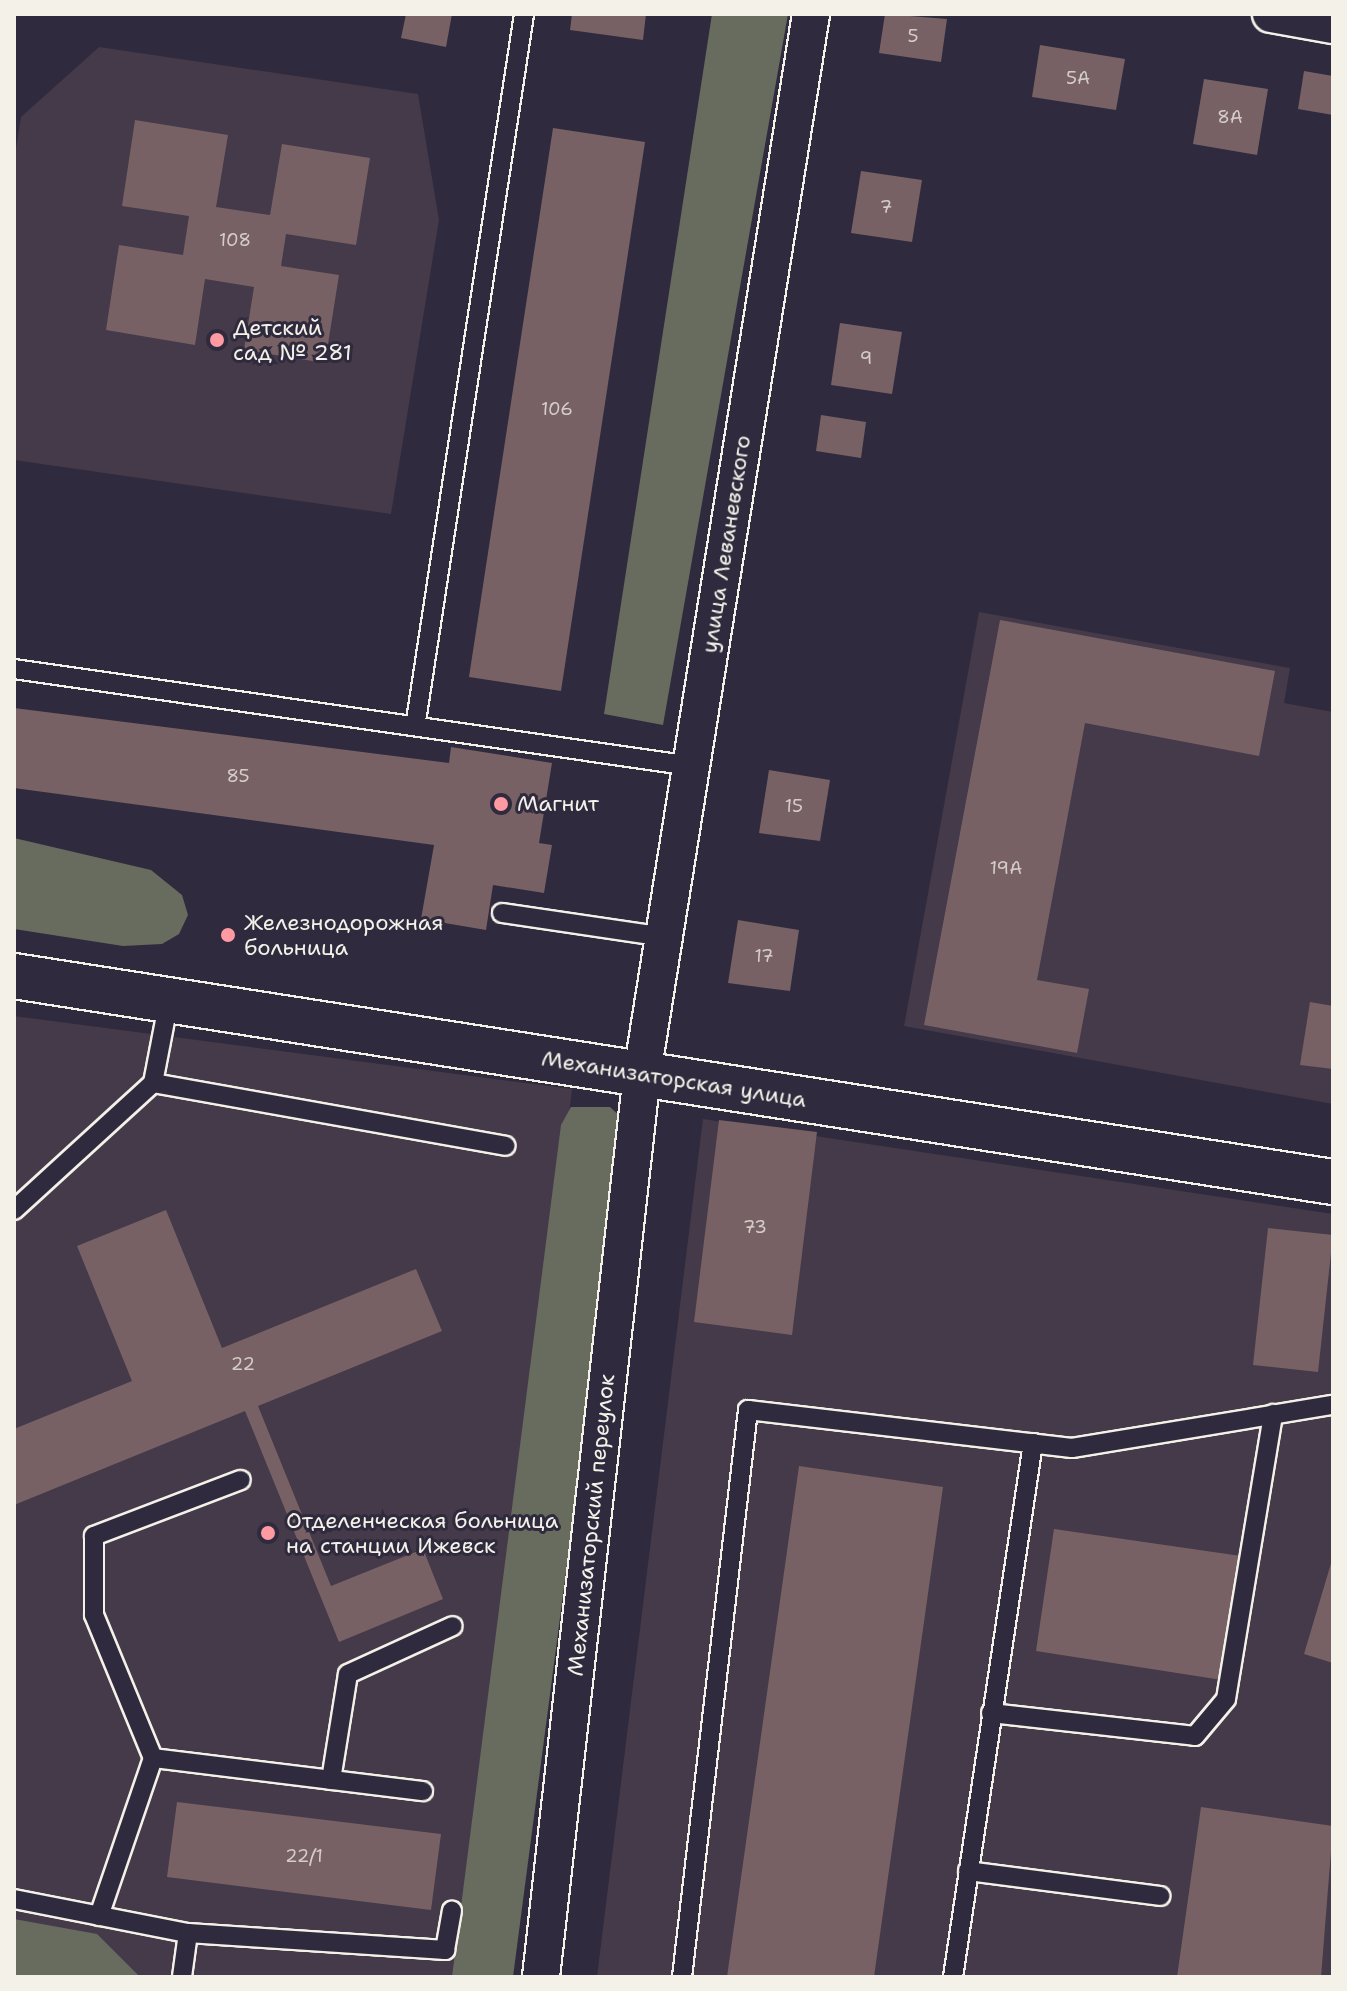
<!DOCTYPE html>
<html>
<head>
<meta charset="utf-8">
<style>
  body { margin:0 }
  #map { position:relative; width:1347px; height:1991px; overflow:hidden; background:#2f2a3d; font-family:"Shantell Sans",sans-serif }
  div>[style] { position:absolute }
  .built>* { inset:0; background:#453a49 }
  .green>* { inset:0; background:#676c5f }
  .building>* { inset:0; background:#776165 }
  .roads { filter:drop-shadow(2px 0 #f4f1e8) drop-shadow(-2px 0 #f4f1e8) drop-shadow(0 2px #f4f1e8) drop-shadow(0 -2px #f4f1e8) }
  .service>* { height:18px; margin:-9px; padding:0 9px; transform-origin:9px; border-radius:9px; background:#2f2a3d }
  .minor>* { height:36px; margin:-18px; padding:0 18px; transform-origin:18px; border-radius:18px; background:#2f2a3d }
  .tertiary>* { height:44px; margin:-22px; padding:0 22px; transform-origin:22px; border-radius:22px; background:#2f2a3d }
  .dots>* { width:22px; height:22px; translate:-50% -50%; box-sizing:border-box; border:4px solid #2f2a3d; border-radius:50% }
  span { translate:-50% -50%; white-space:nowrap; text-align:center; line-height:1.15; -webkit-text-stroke:6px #2f2a3d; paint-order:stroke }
  .number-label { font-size:18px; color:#d5cdc7 }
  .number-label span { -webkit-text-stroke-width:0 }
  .poi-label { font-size:22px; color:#f4f1e8 }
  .left { translate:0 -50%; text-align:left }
  .street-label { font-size:22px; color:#f4f1e8 }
  .frame { position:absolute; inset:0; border:16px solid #f4f1e8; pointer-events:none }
</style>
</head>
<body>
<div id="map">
  <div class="built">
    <i style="clip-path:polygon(99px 47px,418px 94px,439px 220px,391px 514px,14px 460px,14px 161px,21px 117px)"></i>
    <i style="clip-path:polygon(979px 612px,1290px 668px,1284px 703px,1333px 712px,1333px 1104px,904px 1026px)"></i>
    <i style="clip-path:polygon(14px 1016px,572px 1089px,472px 1977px,14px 1977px)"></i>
    <i style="clip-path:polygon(703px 1119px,1333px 1214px,1333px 1977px,597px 1977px)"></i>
  </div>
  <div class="green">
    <i style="clip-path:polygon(712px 14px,788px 14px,663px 725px,604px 714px)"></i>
    <i style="clip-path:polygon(14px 838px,151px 870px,182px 895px,188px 915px,179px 934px,162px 944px,123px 946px,14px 929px)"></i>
    <i style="clip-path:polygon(571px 1107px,610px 1107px,625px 1121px,513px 1977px,452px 1977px,561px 1125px)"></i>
    <i style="clip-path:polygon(14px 1919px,97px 1934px,140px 1977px,14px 1977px)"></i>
  </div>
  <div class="building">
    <i style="clip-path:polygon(406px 14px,452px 14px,446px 47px,401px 38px)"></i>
    <i style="clip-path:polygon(572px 14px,646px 14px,643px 40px,570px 30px)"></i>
    <i style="clip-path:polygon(885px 14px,947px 19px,941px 62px,879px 53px)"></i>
    <i style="clip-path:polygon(1040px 45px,1125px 59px,1116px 110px,1032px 97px)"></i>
    <i style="clip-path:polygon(1304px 71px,1333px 76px,1333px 115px,1298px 109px)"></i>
    <i style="clip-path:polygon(1204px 79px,1268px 89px,1257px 155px,1193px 144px)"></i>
    <i style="clip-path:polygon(135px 120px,228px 135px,216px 207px,270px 215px,282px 144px,370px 158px,356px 245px,286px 234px,281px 266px,339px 275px,325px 363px,244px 350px,254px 287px,205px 279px,195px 345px,106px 330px,119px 245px,183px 255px,189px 216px,122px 206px)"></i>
    <i style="clip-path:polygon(553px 128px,645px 142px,561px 691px,469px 677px)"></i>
    <i style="clip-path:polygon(861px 171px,922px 180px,912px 242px,851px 233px)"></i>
    <i style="clip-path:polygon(840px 323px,902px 332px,892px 394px,831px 385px)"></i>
    <i style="clip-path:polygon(821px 415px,866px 422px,861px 458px,816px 451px)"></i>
    <i style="clip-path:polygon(1000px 620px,1275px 671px,1259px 756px,1085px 723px,1037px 980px,1089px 989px,1077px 1053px,924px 1025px)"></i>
    <i style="clip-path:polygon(14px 708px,449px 763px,451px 747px,552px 763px,539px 843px,552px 845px,544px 893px,493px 885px,486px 930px,421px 919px,434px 845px,14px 788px)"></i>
    <i style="clip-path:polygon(769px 770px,830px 780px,820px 841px,759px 833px)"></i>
    <i style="clip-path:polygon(738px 920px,799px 930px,790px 991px,728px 983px)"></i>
    <i style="clip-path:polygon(1310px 1002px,1333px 1006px,1333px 1069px,1300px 1065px)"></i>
    <i style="clip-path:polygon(719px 1120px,817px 1132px,792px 1335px,694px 1322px)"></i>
    <i style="clip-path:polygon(166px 1210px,222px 1348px,416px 1269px,442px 1331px,258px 1406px,331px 1586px,423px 1549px,443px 1599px,339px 1642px,245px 1411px,14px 1505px,14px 1429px,132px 1381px,77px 1246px)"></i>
    <i style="clip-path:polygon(1268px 1228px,1333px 1235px,1318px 1372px,1253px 1365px)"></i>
    <i style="clip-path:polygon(799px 1466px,943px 1487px,874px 1977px,727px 1977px)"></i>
    <i style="clip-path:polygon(1054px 1529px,1241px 1556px,1222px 1680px,1036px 1651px)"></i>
    <i style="clip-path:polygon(1332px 1560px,1333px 1560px,1333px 1663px,1304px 1654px)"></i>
    <i style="clip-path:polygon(177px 1802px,441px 1834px,431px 1910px,167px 1877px)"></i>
    <i style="clip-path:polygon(1201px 1807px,1333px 1826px,1321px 1977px,1177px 1977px)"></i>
  </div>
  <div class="roads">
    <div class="service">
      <i style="left:14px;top:669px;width:684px;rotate:8.15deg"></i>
      <i style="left:416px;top:721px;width:715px;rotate:-81.31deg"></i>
      <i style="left:502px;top:913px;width:164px;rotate:8.4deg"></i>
      <i style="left:153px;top:1083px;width:358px;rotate:10.1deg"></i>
      <i style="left:14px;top:1210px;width:188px;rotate:-42.4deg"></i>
      <i style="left:153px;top:1083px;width:85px;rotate:-79.1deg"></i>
      <i style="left:991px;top:1713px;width:205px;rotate:6.4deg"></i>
      <i style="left:1195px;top:1736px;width:48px;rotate:-50deg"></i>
      <i style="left:1226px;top:1699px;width:289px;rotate:-80.6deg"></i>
      <i style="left:153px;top:1758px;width:155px;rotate:-112.4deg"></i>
      <i style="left:94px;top:1615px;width:79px;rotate:-90deg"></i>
      <i style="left:94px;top:1536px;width:157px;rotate:-20.9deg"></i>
      <i style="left:331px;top:1780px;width:107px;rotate:-80.9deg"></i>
      <i style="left:348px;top:1674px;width:115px;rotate:-24.6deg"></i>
      <i style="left:968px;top:1871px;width:194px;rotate:7.4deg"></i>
      <i style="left:14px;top:1899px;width:177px;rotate:11.1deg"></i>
      <i style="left:188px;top:1933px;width:44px;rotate:97.8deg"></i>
      <i style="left:99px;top:1916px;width:167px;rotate:-71.1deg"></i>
      <i style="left:153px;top:1758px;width:272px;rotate:7deg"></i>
      <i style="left:188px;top:1933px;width:258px;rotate:3.8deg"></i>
      <i style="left:445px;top:1950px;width:40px;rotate:-80deg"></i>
      <i style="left:682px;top:1977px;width:571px;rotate:-83.36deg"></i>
      <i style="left:748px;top:1410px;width:326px;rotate:6.7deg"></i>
      <i style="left:1072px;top:1448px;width:265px;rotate:-9.4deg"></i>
      <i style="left:953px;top:1977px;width:540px;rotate:-81.48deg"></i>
    </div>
    <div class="minor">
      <i style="left:1271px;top:14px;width:63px;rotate:10.1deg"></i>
      <i style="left:541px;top:1977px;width:909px;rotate:-83.62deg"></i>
      <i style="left:642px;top:1074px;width:1073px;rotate:-80.94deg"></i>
    </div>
    <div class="tertiary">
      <i style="left:14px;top:976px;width:1335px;rotate:8.88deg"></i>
    </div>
  </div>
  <div class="dots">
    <i style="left:217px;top:340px;background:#ff9aa2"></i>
    <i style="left:501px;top:804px;background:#ff9aa2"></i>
    <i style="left:228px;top:935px;background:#ff9aa2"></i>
    <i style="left:268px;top:1533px;background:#ff9aa2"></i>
  </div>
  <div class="number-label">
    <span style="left:913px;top:36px">5</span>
    <span style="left:1078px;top:78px">5А</span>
    <span style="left:1230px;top:117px">8А</span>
    <span style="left:886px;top:207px">7</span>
    <span style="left:235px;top:240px">108</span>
    <span style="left:866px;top:358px">9</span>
    <span style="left:557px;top:409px">106</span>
    <span style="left:238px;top:776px">85</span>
    <span style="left:794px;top:806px">15</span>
    <span style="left:1006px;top:868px">19А</span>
    <span style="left:764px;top:956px">17</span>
    <span style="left:755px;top:1227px">73</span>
    <span style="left:243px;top:1364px">22</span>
    <span style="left:304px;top:1856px">22/1</span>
  </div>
  <div class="poi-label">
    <span class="left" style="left:233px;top:340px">Детский<br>сад № 281</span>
    <span class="left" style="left:517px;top:804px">Магнит</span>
    <span class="left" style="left:244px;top:935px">Железнодорожная<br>больница</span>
    <span class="left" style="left:286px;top:1533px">Отделенческая больница<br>на станции Ижевск</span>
  </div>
  <div class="street-label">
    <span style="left:726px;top:544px;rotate:-81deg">улица Леваневского</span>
    <span style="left:674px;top:1079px;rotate:9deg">Механизаторская улица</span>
    <span style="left:591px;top:1525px;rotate:-84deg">Механизаторский переулок</span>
  </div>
  <div class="frame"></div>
</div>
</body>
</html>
